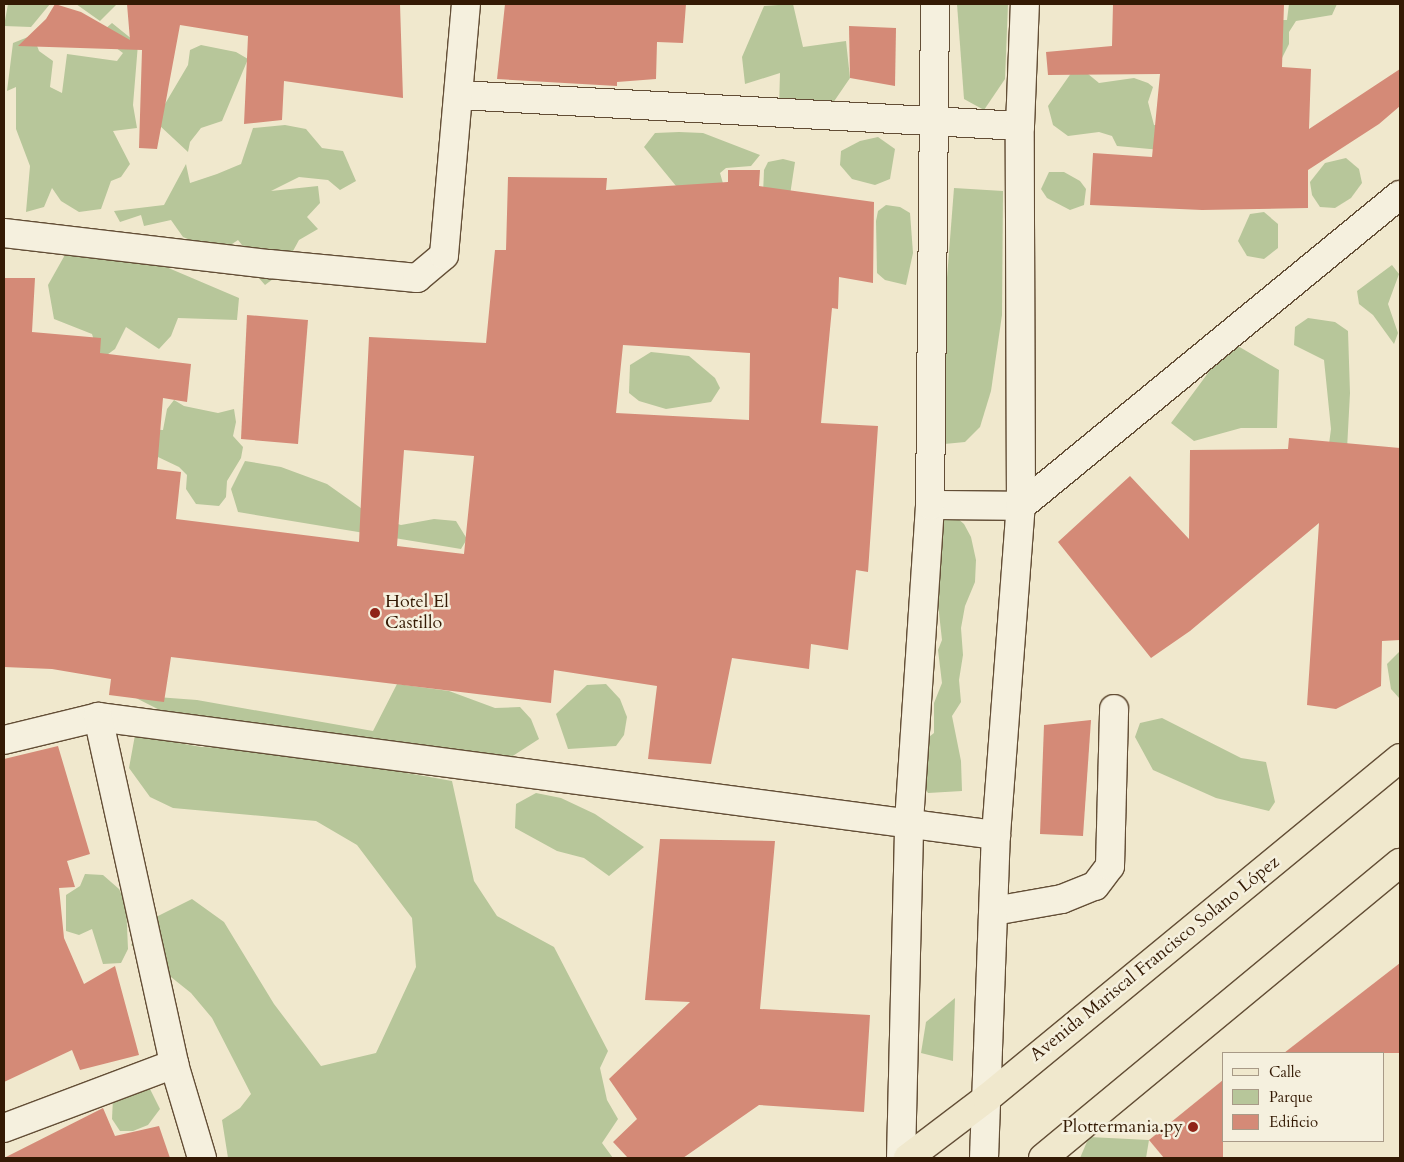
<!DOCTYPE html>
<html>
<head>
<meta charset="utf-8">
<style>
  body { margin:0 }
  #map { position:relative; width:1404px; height:1162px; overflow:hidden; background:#f0e8cd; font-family:Cardo,serif }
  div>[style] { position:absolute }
  .green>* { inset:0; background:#b7c69a }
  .building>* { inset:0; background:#d48a77 }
  .roads { filter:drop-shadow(1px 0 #634e36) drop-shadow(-1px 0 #634e36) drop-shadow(0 1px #634e36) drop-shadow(0 -1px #634e36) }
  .minor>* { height:28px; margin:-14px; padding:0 14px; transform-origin:14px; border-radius:14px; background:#f5f0de }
  .major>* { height:28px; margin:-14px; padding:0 14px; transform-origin:14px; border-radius:14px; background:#f0e8cd }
  .dots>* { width:14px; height:14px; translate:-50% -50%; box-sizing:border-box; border:2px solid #f5f0de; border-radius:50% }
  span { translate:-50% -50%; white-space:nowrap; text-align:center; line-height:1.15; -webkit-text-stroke:5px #f5f0de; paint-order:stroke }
  .poi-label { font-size:18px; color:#341a04 }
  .left { translate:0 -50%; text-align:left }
  .right { translate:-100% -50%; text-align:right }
  .street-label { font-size:18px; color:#341a04 }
  .frame { position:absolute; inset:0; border:5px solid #341a04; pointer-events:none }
  .legend { position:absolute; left:1222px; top:1052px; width:162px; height:90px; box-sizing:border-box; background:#f5f0de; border:1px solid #a89a87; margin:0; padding:6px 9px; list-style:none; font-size:15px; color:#341a04 }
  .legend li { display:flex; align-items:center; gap:10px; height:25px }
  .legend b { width:25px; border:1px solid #a89a87 }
</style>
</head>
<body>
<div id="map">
  <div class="green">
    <i style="clip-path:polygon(8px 4px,50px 4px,31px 27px,4px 26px)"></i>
    <i style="clip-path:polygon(76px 4px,117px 4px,100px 21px)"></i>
    <i style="clip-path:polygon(793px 4px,803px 47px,846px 41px,850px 78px,824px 116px,779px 107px,780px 73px,745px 84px,742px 57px,764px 6px)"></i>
    <i style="clip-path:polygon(957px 4px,1008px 4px,1005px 79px,984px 110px,964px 99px)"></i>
    <i style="clip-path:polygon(1289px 4px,1337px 4px,1332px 15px,1296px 21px,1289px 32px,1289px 44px,1281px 60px,1281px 20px,1287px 20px)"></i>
    <i style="clip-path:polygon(112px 23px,138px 44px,133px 105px,137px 128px,113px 131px,130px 164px,121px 177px,111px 181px,101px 209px,79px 212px,61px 201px,52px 188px,44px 207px,26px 212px,30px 166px,16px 129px,16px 87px,7px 91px,13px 43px,33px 35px,39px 51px,53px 61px,50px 87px,62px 93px,67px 54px,117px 61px,123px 53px,108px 42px,104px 30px)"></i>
    <i style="clip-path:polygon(201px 45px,236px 52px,248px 59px,222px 121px,201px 128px,190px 142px,188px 152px,159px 125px,162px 109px,188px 65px,190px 50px)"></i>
    <i style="clip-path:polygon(1074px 69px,1082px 69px,1099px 83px,1134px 78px,1148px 83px,1153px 87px,1148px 102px,1154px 125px,1173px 127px,1172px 151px,1117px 146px,1112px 136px,1099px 132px,1068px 136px,1053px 125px,1048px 106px)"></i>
    <i style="clip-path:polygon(285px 125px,306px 129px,322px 148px,343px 151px,356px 181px,340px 190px,328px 180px,299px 177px,271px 191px,318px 186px,320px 203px,307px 217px,318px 229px,299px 240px,281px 273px,265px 285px,251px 269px,246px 250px,238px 240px,220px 252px,183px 237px,171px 220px,144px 226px,141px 215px,120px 222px,114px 211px,164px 205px,186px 164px,190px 183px,217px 174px,241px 164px,253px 128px)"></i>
    <i style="clip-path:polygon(679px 132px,703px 133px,760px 155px,751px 166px,726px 168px,720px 173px,724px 187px,681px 192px,644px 147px,655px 133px)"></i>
    <i style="clip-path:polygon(878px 137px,895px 149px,890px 179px,875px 185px,852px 179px,840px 165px,841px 151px,860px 141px)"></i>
    <i style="clip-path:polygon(1346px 158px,1359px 169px,1362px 183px,1351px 198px,1335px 208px,1320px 207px,1312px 195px,1310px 182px,1325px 163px)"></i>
    <i style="clip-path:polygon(783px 159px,795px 162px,790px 195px,762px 220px,764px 170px,768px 162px)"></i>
    <i style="clip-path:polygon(1049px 172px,1064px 172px,1080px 181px,1086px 189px,1084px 205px,1070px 210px,1047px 198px,1041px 189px)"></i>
    <i style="clip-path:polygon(954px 188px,1003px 191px,1002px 315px,991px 391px,980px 427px,965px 442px,934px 445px)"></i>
    <i style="clip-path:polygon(886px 205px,900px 207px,910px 213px,913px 253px,906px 285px,885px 280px,877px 273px,876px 221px,878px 211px)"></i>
    <i style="clip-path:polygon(1264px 212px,1278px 224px,1278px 248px,1264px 259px,1247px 256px,1238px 241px,1250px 214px)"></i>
    <i style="clip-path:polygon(66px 253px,145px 258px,239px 298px,237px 320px,178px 318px,171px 336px,159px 349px,126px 327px,115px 349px,100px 360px,92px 334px,54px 319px,48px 285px)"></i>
    <i style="clip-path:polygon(1392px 265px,1399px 274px,1388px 304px,1398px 333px,1394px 344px,1373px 315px,1359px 304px,1357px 291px)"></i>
    <i style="clip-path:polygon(1308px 318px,1335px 322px,1348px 331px,1350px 393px,1346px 468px,1329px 444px,1331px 429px,1324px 360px,1294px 345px,1295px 327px)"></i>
    <i style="clip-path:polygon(1231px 342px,1279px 370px,1277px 428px,1241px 428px,1194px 441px,1171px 423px)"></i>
    <i style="clip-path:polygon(651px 352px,689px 356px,715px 378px,720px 388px,711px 402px,666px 409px,639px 401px,629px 393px,630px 365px)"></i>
    <i style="clip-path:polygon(174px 400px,184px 406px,218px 413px,234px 409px,236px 422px,233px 436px,243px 447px,241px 458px,227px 481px,226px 497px,219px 506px,196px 504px,186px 489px,187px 475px,179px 467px,158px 457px,137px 429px,163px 430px,167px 409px)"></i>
    <i style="clip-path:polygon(245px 461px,281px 467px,327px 484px,372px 516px,401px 525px,434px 519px,456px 521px,467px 539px,461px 549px,238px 512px,231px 489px)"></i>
    <i style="clip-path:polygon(949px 511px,964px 524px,971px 537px,976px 560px,975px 582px,965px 606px,961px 628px,963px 655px,959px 680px,961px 702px,952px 716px,961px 761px,962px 791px,928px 793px,905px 756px,934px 733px,934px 703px,942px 683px,938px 650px,942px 640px,938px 604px,919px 563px,935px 529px)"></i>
    <i style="clip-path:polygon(1400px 651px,1400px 699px,1391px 689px,1387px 664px)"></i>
    <i style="clip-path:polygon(397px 684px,449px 691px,495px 708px,520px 707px,531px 719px,539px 739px,508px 759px,337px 754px,407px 773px,452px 781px,474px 881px,497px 916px,554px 947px,608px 1051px,600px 1068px,607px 1100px,618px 1119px,602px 1143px,613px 1158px,228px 1158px,222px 1120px,240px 1108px,251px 1094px,212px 1018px,191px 993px,131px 945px,150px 920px,192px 899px,224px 922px,274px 1004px,321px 1066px,376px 1053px,416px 967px,412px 918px,357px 845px,316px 821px,173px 808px,150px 797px,129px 768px,135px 735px,201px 747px,235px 748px,130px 695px,197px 700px,373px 731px)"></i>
    <i style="clip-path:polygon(606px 684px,620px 699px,627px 717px,624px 735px,616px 746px,568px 749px,556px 714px,587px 685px)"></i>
    <i style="clip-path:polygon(1162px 718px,1241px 758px,1266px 762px,1275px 802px,1269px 811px,1216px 798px,1153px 770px,1135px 737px,1140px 723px)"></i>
    <i style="clip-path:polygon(536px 793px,561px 798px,595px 814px,644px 847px,609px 876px,584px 858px,557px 851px,515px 828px,516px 804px)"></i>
    <i style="clip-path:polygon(85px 874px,103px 875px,119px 889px,126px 903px,128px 949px,121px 963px,103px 964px,92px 929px,79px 935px,66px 931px,66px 895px,80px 886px)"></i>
    <i style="clip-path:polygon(955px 998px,953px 1061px,921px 1053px,926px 1022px)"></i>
    <i style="clip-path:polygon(149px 1087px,160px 1109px,148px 1125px,133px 1131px,120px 1131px,112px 1119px,113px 1098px)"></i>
    <i style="clip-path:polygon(1089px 1137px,1149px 1140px,1146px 1158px,1080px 1158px)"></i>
  </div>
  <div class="building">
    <i style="clip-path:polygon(55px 4px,81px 12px,130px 40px,127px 4px,400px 4px,403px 98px,284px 81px,282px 120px,244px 124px,248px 36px,180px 25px,157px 149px,139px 148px,142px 50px,18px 46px,46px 19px)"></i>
    <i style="clip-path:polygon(505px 4px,686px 4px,683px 43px,657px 42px,656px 79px,617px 82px,617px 86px,497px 79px)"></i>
    <i style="clip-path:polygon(1113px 4px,1284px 4px,1282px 67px,1311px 69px,1309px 129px,1400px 69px,1400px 106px,1379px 124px,1308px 170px,1308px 208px,1202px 210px,1090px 205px,1093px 153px,1152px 157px,1160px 74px,1048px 75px,1046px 52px,1112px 46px)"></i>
    <i style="clip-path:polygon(849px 26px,896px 28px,895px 86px,850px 78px)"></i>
    <i style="clip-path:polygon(evenodd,728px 170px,760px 170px,759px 186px,874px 202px,873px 283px,839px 277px,838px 309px,832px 308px,821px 423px,878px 426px,868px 572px,856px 570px,848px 650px,811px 644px,809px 669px,732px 658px,711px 764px,648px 759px,657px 686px,554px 670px,551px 703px,171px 657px,164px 702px,109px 695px,111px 679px,52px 669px,4px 667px,4px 278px,35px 278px,32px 332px,101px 338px,100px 353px,191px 364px,187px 402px,163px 398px,157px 469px,181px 472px,176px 519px,359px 542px,369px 337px,486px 343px,495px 250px,506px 250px,508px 177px,607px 178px,606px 190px,728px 182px,728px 170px,623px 345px,750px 353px,749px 420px,616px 413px,623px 345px,728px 170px,404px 450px,474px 456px,464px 554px,397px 546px,404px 450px)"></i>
    <i style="clip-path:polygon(247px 315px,308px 320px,298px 444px,241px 439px)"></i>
    <i style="clip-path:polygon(1289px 438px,1400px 448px,1400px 640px,1382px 641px,1381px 686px,1336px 709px,1307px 705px,1319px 523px,1190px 631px,1151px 658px,1058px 542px,1130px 476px,1189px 539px,1190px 450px,1288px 449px)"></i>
    <i style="clip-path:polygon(1091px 720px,1083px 836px,1040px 834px,1044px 725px)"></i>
    <i style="clip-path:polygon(58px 746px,90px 854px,67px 861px,75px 887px,59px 888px,64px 938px,84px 984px,115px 966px,139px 1055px,80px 1070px,72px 1050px,4px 1082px,4px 759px)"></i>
    <i style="clip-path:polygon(660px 839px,775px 841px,760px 1009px,870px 1015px,864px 1112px,759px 1105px,683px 1158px,628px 1158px,613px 1142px,637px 1119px,609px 1079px,690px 1002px,645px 1000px)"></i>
    <i style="clip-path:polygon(1400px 963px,1400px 1053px,1284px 1053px)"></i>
    <i style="clip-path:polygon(1223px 1080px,1223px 1158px,1164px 1158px,1149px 1140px)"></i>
    <i style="clip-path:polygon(103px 1108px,115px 1136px,159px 1126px,170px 1158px,4px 1158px)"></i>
  </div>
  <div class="roads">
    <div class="minor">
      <i style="left:459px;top:95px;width:562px;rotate:3.16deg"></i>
      <i style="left:4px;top:233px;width:267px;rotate:6.7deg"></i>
      <i style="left:269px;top:264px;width:149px;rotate:5.4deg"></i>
      <i style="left:417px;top:278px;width:35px;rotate:-40deg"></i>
      <i style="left:444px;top:255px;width:252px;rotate:-85deg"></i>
      <i style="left:930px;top:505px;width:91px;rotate:0.6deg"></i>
      <i style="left:1021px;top:506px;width:490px;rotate:-39.4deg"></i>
      <i style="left:98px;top:717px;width:906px;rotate:7.49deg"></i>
      <i style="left:4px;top:740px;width:97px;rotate:-13.7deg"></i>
      <i style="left:98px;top:717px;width:355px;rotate:77.6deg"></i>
      <i style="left:174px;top:1064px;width:98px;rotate:73.4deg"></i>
      <i style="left:994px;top:911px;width:69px;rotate:-10deg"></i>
      <i style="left:1062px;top:899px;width:35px;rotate:-22deg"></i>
      <i style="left:1095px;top:886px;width:25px;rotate:-53deg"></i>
      <i style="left:1110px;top:866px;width:157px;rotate:-88.5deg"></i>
      <i style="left:4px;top:1128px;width:182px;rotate:-20.6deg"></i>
      <i style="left:901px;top:1158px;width:336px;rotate:-88.6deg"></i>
      <i style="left:909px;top:822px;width:318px;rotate:-86.2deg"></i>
      <i style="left:930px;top:505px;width:501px;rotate:-89.43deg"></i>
      <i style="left:984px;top:1158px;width:323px;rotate:-87.9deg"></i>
      <i style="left:996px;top:835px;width:330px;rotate:-85.7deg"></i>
      <i style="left:1021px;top:506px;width:380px;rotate:-90.2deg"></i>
      <i style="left:1020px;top:126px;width:122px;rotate:-87.7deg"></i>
    </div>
    <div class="major">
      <i style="left:908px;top:1158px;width:99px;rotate:-37.2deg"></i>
      <i style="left:987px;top:1098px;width:535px;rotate:-39.46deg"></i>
      <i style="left:1043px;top:1158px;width:463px;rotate:-39.6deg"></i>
    </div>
  </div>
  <div class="dots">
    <i style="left:375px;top:613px;background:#8f2418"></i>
    <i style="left:1193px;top:1127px;background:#8f2418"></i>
  </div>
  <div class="poi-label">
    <span class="left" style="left:385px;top:613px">Hotel El<br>Castillo</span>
    <span class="right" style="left:1183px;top:1127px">Plottermania.py</span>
  </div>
  <div class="street-label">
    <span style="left:1155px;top:959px;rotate:-39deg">Avenida Mariscal Francisco Solano López</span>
  </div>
  <div class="frame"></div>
  <ul class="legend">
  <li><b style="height:6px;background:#f0e8cd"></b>Calle</li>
  <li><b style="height:14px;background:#b7c69a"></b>Parque</li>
  <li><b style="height:14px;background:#d48a77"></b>Edificio</li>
  </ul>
</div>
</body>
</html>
